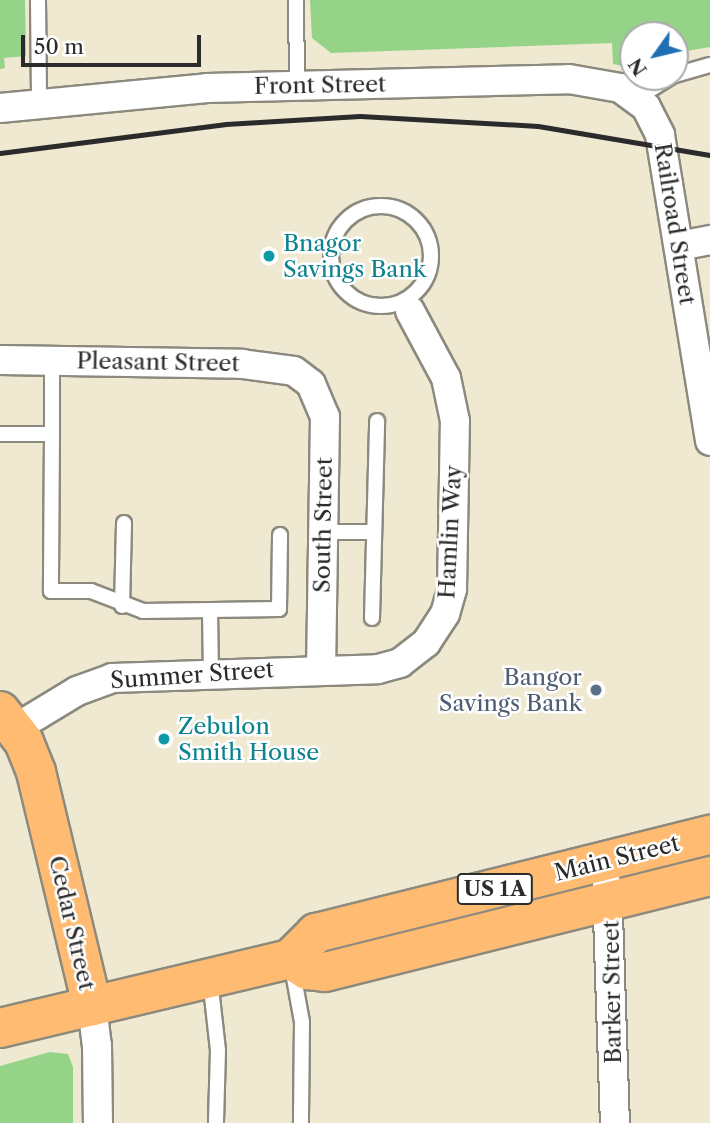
<!DOCTYPE html>
<html>
<head>
<meta charset="utf-8">
<style>
  body { margin:0 }
  #map { position:relative; width:710px; height:1123px; overflow:hidden; background:#eee9d0; font-family:"Libre Caslon Text",serif }
  div>[style] { position:absolute }
  .green>* { inset:0; background:#95d388 }
  .roads { filter:drop-shadow(2px 0 #8c8a7e) drop-shadow(-2px 0 #8c8a7e) drop-shadow(0 2px #8c8a7e) drop-shadow(0 -2px #8c8a7e) }
  .lane>* { height:14px; margin:-7px; padding:0 7px; transform-origin:7px; border-radius:7px; background:#fff }
  .lane>.ring { margin:-7px; padding:0; box-sizing:content-box; background:none; border:14px solid #fff; border-radius:50% }
  .street>* { height:28px; margin:-14px; padding:0 14px; transform-origin:14px; border-radius:14px; background:#fff }
  .primary>* { height:38px; margin:-19px; padding:0 19px; transform-origin:19px; border-radius:19px; background:#ffbb71 }
  .rail>* { height:5px; margin:-2.5px; padding:0 2.5px; transform-origin:2.5px; border-radius:2.5px; background:#2b2b2b }
  .dots>* { width:19px; height:19px; translate:-50% -50%; box-sizing:border-box; border:4px solid #fff; border-radius:50% }
  span { translate:-50% -50%; white-space:nowrap; text-align:center; line-height:1.15; -webkit-text-stroke:5px #fff; paint-order:stroke }
  .shield-label span { padding:2px 5px; background:#fff; border:2px solid; border-radius:5px; -webkit-text-stroke-width:0 }
  .shield-label { font-size:21px; color:#2b2b2b; font-weight:700 }
  .street-label { font-size:23px; color:#2b2b2b }
  .culture-label { font-size:23px; color:#0d838f }
  .left { translate:0 -50%; text-align:left }
  .service-label { font-size:23px; color:#4e5e75 }
  .right { translate:-100% -50%; text-align:right }
  .north { position:absolute; left:619px; top:21px; width:70px; height:70px; box-sizing:border-box; background:#fff; border:2px solid #aaa; border-radius:50%; rotate:236deg; font-size:19px; font-weight:700; line-height:28px; text-align:center; color:#2b2b2b }
  .north::after { content:''; display:block; margin:auto; width:24px; height:32px; background:#1f6fb2; clip-path:polygon(50% 0,100% 100%,50% 72%,0 100%) }
  .scale { position:absolute; left:21px; top:35px; width:180px; height:32px; box-sizing:border-box; border:4px solid #2b2b2b; border-top:0; padding-left:9px; font-size:21px; line-height:24px; white-space:nowrap; color:#2b2b2b; -webkit-text-stroke:5px #fff; paint-order:stroke }
</style>
</head>
<body>
<div id="map">
  <div class="green">
    <i style="clip-path:polygon(0 0,25px 0,26px 56px,4px 58px,5px 68px,0 69px)"></i>
    <i style="clip-path:polygon(310px 0,710px 0,710px 47px,675px 53px,675px 35px,633px 35px,633px 68px,613px 64px,612px 43px,331px 53px,312px 38px)"></i>
    <i style="clip-path:polygon(50px 1052px,68px 1054px,73px 1067px,73px 1123px,0 1123px,0 1066px)"></i>
  </div>
  <div class="roads">
    <div class="lane">
      <i style="left:38px;top:0;width:102px;rotate:89.4deg"></i>
      <i style="left:296px;top:0;width:85px;rotate:89.3deg"></i>
      <i style="left:675px;top:75px;width:36px;rotate:-16deg"></i>
      <i style="left:637px;top:98px;width:40px;rotate:-32deg"></i>
      <i class="ring" style="left:331px;top:206px;width:86px;height:86px"></i>
      <i style="left:52px;top:360px;width:74px;rotate:90deg"></i>
      <i style="left:0;top:434px;width:52px"></i>
      <i style="left:52px;top:434px;width:157px;rotate:90.4deg"></i>
      <i style="left:51px;top:591px;width:40px"></i>
      <i style="left:91px;top:591px;width:56px;rotate:21deg"></i>
      <i style="left:143px;top:611px;width:136px;rotate:-0.8deg"></i>
      <i style="left:279px;top:609px;width:74px;rotate:-89.2deg"></i>
      <i style="left:323px;top:532px;width:51px"></i>
      <i style="left:122px;top:606px;width:83px;rotate:-88.6deg"></i>
      <i style="left:210px;top:611px;width:62px;rotate:89.1deg"></i>
      <i style="left:372px;top:618px;width:197px;rotate:-88.5deg"></i>
      <i style="left:292px;top:967px;width:56px;rotate:79.7deg"></i>
      <i style="left:302px;top:1022px;width:101px;rotate:90.6deg"></i>
      <i style="left:210px;top:979px;width:71px;rotate:83.6deg"></i>
      <i style="left:218px;top:1050px;width:73px;rotate:91.6deg"></i>
    </div>
    <div class="street">
      <i style="left:0;top:108px;width:208px;rotate:-5.5deg"></i>
      <i style="left:207px;top:88px;width:362px;rotate:-1.4deg"></i>
      <i style="left:569px;top:79px;width:52px;rotate:10deg"></i>
      <i style="left:620px;top:88px;width:32px;rotate:36deg"></i>
      <i style="left:646px;top:107px;width:31px;rotate:63deg"></i>
      <i style="left:660px;top:135px;width:310px;rotate:80.7deg"></i>
      <i style="left:679px;top:246px;width:32px;rotate:-11deg"></i>
      <i style="left:0;top:360px;width:242px;rotate:0.9deg"></i>
      <i style="left:242px;top:364px;width:52px;rotate:7.7deg"></i>
      <i style="left:294px;top:371px;width:21px;rotate:37deg"></i>
      <i style="left:311px;top:384px;width:36px;rotate:67deg"></i>
      <i style="left:325px;top:417px;width:252px;rotate:90.9deg"></i>
      <i style="left:16px;top:728px;width:71px;rotate:-31.2deg"></i>
      <i style="left:77px;top:691px;width:37px;rotate:-20deg"></i>
      <i style="left:112px;top:678px;width:266px;rotate:-1.9deg"></i>
      <i style="left:378px;top:669px;width:23px;rotate:-15deg"></i>
      <i style="left:400px;top:663px;width:33px;rotate:-38deg"></i>
      <i style="left:426px;top:643px;width:35px;rotate:-57deg"></i>
      <i style="left:445px;top:614px;width:26px;rotate:-74deg"></i>
      <i style="left:452px;top:589px;width:168px;rotate:-89deg"></i>
      <i style="left:455px;top:421px;width:44px;rotate:-101.8deg"></i>
      <i style="left:446px;top:378px;width:76px;rotate:-118.2deg"></i>
      <i style="left:607px;top:885px;width:238px;rotate:88.1deg"></i>
      <i style="left:92px;top:1006px;width:39px;rotate:83deg"></i>
      <i style="left:97px;top:1045px;width:78px;rotate:89.3deg"></i>
    </div>
    <div class="primary">
      <i style="left:0;top:711px;width:39px;rotate:52deg"></i>
      <i style="left:24px;top:742px;width:32px;rotate:68deg"></i>
      <i style="left:36px;top:772px;width:241px;rotate:76.5deg"></i>
      <i style="left:290px;top:959px;width:20px;rotate:33deg"></i>
      <i style="left:307px;top:970px;width:18px;rotate:6deg"></i>
      <i style="left:325px;top:972px;width:397px;rotate:-14deg"></i>
      <i style="left:0;top:1028px;width:298px;rotate:-13.4deg"></i>
      <i style="left:290px;top:959px;width:37px;rotate:-45deg"></i>
      <i style="left:316px;top:933px;width:406px;rotate:-14deg"></i>
    </div>
  </div>
  <div class="rail">
    <i style="left:0;top:153px;width:228px;rotate:-7.3deg"></i>
    <i style="left:226px;top:124px;width:134px;rotate:-3.4deg"></i>
    <i style="left:360px;top:116px;width:178px;rotate:3.2deg"></i>
    <i style="left:538px;top:126px;width:174px;rotate:9.6deg"></i>
  </div>
  <div class="dots">
    <i style="left:269px;top:256px;background:#0f9aa8"></i>
    <i style="left:596px;top:690px;background:#5c6f8a"></i>
    <i style="left:164px;top:739px;background:#0f9aa8"></i>
  </div>
  <div class="shield-label">
    <span style="left:495px;top:889px">US 1A</span>
  </div>
  <div class="street-label">
    <span style="left:320px;top:85px;rotate:-1deg">Front Street</span>
    <span style="left:675px;top:224px;rotate:81deg">Railroad Street</span>
    <span style="left:158px;top:362px;rotate:1deg">Pleasant Street</span>
    <span style="left:323px;top:525px;rotate:-89deg">South Street</span>
    <span style="left:450px;top:532px;rotate:-87deg">Hamlin Way</span>
    <span style="left:192px;top:675px;rotate:-4deg">Summer Street</span>
    <span style="left:617px;top:858px;rotate:-14deg">Main Street</span>
    <span style="left:72px;top:923px;rotate:77deg">Cedar Street</span>
    <span style="left:612px;top:992px;rotate:-91deg">Barker Street</span>
  </div>
  <div class="culture-label">
    <span class="left" style="left:283px;top:256px">Bnagor<br>Savings Bank</span>
    <span class="left" style="left:178px;top:739px">Zebulon<br>Smith House</span>
  </div>
  <div class="service-label">
    <span class="right" style="left:582px;top:690px">Bangor<br>Savings Bank</span>
  </div>
  <div class="north">N</div>
  <div class="scale">50 m</div>
</div>
</body>
</html>
